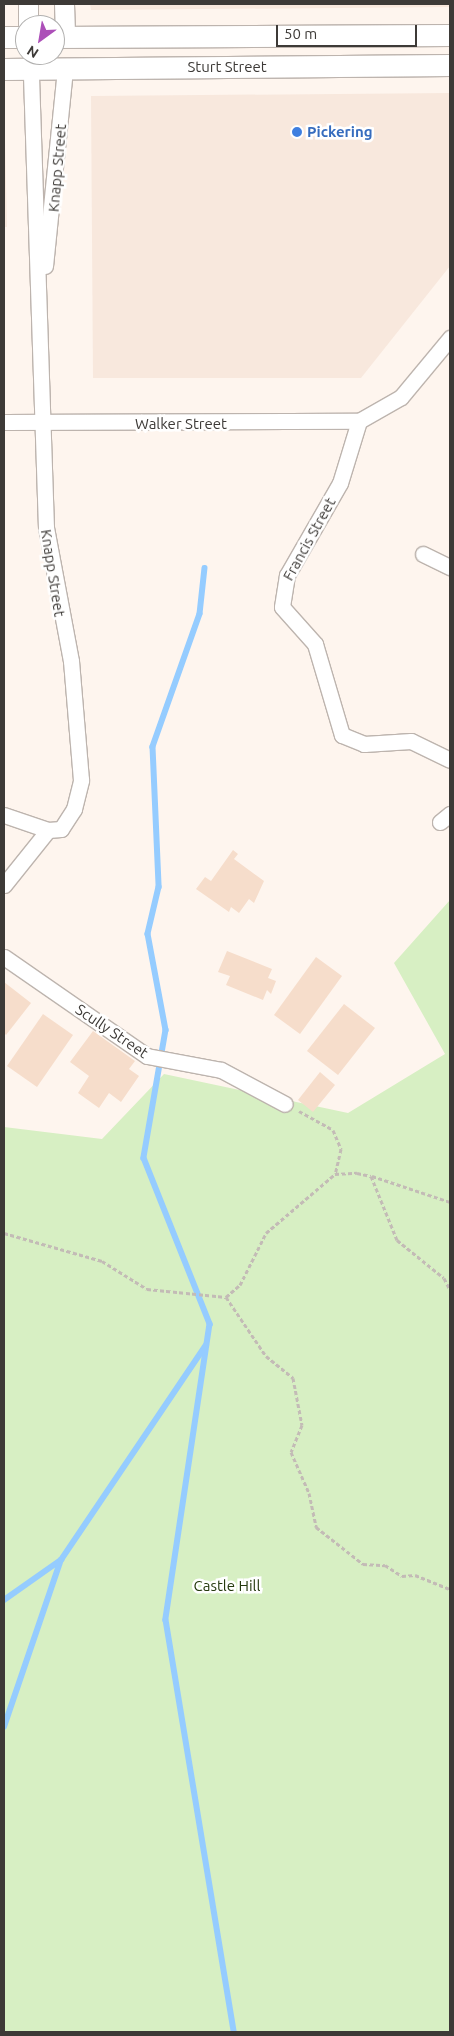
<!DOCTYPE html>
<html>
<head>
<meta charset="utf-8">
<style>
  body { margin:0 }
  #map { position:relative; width:454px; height:2036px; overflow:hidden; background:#fef5ee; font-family:Ubuntu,sans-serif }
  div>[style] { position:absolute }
  .built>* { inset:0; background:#f8e8dd }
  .green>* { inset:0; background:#d7efc3 }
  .stream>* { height:5.5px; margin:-2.75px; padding:0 2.75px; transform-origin:2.75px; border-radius:2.75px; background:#95ccff }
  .building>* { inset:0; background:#f6ddcb }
  .path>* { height:3px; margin-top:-1.5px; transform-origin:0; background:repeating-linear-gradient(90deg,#c3bbb6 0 4px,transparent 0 6.5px) }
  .roads { filter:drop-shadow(1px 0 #bdb4ae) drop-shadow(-1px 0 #bdb4ae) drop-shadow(0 1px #bdb4ae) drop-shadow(0 -1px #bdb4ae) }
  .minor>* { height:15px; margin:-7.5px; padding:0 7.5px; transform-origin:7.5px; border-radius:7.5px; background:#fff }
  .tertiary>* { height:19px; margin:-9.5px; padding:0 9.5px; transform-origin:9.5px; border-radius:9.5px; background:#fff }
  .secondary>* { height:21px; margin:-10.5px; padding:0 10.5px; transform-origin:10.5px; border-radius:10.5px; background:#fff }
  .dots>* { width:14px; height:14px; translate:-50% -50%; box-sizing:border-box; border:2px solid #fff; border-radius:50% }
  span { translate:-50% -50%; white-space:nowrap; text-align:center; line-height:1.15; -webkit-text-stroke:5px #fff; paint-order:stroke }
  .street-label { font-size:15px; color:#3d3a37 }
  .shop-label { font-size:15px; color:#366cbe; font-weight:700 }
  .left { translate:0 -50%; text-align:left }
  .park-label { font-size:15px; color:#253a0e }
  .frame { position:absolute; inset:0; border:5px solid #3d3a37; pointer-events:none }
  .north { position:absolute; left:15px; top:15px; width:50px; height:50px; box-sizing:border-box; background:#fff; border:1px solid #b1b0af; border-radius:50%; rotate:212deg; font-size:14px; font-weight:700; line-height:20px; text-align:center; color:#3d3a37 }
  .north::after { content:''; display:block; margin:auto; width:18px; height:22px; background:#ac4fb8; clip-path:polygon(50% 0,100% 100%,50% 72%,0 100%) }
  .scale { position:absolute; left:276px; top:25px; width:141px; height:22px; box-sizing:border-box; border:2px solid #3d3a37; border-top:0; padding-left:6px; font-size:15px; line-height:18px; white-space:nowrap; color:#3d3a37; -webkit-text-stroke:4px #fff; paint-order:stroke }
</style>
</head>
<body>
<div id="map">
  <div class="built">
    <i style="clip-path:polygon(90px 4px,450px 4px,450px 7px,91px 10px)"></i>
    <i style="clip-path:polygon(450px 93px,450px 266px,361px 378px,93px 378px,91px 96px)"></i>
    <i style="clip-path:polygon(4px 95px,7px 227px,4px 227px)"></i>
  </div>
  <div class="green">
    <i style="clip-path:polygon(450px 900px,450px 2032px,4px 2032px,4px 1127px,102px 1139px,164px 1074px,348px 1113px,445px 1054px,394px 963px)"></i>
  </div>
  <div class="stream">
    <i style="left:205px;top:568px;width:46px;rotate:96.2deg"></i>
    <i style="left:200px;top:614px;width:141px;rotate:109.5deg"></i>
    <i style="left:153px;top:747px;width:140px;rotate:87.5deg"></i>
    <i style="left:159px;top:887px;width:48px;rotate:103.2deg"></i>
    <i style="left:148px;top:934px;width:98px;rotate:79.4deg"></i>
    <i style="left:166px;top:1030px;width:130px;rotate:99.8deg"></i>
    <i style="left:144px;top:1158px;width:179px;rotate:68.3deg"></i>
    <i style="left:210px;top:1324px;width:299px;rotate:98.5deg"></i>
    <i style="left:166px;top:1620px;width:418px;rotate:80.6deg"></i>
    <i style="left:4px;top:1600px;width:70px;rotate:-35.1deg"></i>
    <i style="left:4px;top:1727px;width:176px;rotate:-71.2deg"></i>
    <i style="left:61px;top:1560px;width:259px;rotate:-56deg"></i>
  </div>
  <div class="building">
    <i style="clip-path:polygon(233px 850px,238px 854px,234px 859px,264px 881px,254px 903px,249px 899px,239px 913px,231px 907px,229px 912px,196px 889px,205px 877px,211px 881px)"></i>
    <i style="clip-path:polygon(227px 951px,272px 969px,268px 978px,276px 981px,271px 994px,267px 990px,263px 1000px,226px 985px,230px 976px,218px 972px)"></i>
    <i style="clip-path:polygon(316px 957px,342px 976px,300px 1034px,274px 1015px)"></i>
    <i style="clip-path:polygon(4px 982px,31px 1003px,6px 1035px,4px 1033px)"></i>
    <i style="clip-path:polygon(344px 1004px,375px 1028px,338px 1075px,307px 1051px)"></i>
    <i style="clip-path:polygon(43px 1014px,73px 1035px,37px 1087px,7px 1066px)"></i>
    <i style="clip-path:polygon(93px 1031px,135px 1061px,129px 1069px,139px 1076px,121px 1102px,109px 1093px,99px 1108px,78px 1093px,89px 1076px,70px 1062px)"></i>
    <i style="clip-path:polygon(320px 1072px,335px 1085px,313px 1112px,298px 1100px)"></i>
  </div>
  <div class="path">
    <i style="left:299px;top:1111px;width:39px;rotate:29deg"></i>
    <i style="left:333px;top:1130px;width:21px;rotate:67deg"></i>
    <i style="left:341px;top:1149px;width:26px;rotate:103deg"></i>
    <i style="left:372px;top:1176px;width:82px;rotate:18.4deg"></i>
    <i style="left:4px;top:1233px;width:102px;rotate:15.9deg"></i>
    <i style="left:102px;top:1261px;width:53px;rotate:31.9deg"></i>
    <i style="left:147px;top:1289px;width:79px;rotate:5.8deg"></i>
    <i style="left:226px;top:1297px;width:18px;rotate:-41deg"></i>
    <i style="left:240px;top:1285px;width:58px;rotate:-63.4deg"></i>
    <i style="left:266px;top:1233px;width:91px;rotate:-40.5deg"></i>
    <i style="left:335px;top:1174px;width:22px;rotate:-3deg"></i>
    <i style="left:357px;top:1173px;width:14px;rotate:12deg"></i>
    <i style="left:371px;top:1176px;width:69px;rotate:67.9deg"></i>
    <i style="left:397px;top:1240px;width:60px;rotate:39deg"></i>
    <i style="left:444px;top:1278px;width:13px;rotate:63deg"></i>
    <i style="left:226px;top:1297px;width:71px;rotate:55.9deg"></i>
    <i style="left:266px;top:1356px;width:35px;rotate:39deg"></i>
    <i style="left:293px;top:1378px;width:48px;rotate:79.2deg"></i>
    <i style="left:302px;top:1425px;width:29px;rotate:112deg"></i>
    <i style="left:291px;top:1452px;width:45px;rotate:66.3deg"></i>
    <i style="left:309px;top:1493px;width:35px;rotate:78deg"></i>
    <i style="left:316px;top:1527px;width:60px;rotate:38.2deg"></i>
    <i style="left:363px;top:1564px;width:22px;rotate:3deg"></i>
    <i style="left:385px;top:1565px;width:20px;rotate:33deg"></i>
    <i style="left:402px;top:1576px;width:13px;rotate:-4deg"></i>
    <i style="left:415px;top:1575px;width:38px;rotate:22deg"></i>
  </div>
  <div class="roads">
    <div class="minor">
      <i style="left:45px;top:266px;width:199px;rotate:-84.2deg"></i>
      <i style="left:359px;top:421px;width:65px;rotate:107deg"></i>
      <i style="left:340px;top:483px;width:106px;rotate:119.9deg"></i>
      <i style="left:287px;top:575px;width:32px;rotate:99deg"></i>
      <i style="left:282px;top:607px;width:50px;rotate:48.3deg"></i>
      <i style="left:315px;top:644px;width:95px;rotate:73.5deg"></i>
      <i style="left:342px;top:735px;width:24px;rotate:22deg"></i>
      <i style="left:364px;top:744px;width:47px;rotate:-3.7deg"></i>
      <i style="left:411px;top:741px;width:43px;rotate:26deg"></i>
      <i style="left:4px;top:422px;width:355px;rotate:-0.2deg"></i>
      <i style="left:359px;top:421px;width:48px;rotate:-29.7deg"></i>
      <i style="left:401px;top:397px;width:77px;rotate:-50.3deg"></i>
      <i style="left:423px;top:554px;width:30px;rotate:26deg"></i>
      <i style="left:4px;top:815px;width:46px;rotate:18.8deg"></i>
      <i style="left:48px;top:830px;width:13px;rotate:-4deg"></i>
      <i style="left:61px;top:829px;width:24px;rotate:-57deg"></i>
      <i style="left:74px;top:809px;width:30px;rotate:-76deg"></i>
      <i style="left:81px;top:780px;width:119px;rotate:-94.8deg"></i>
      <i style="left:71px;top:661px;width:135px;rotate:-100.6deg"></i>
      <i style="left:46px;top:528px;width:459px;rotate:-91.9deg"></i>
      <i style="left:440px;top:822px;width:13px;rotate:-39deg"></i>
      <i style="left:4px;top:885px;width:70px;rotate:-51.3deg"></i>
      <i style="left:4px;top:957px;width:174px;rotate:34.7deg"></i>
      <i style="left:147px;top:1056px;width:75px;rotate:10.7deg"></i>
      <i style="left:221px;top:1070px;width:72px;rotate:28deg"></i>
    </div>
    <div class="tertiary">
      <i style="left:28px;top:4px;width:21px;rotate:90deg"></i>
      <i style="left:64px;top:4px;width:32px;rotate:88deg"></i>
    </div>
    <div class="secondary">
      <i style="left:4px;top:37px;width:21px"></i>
      <i style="left:55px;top:37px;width:395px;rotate:-0.3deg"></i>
      <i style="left:4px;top:69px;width:446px;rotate:-0.5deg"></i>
    </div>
  </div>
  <div class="dots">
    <i style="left:297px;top:132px;background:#3f7fe0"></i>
  </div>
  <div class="street-label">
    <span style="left:227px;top:67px">Sturt Street</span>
    <span style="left:57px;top:168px;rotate:-85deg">Knapp Street</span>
    <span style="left:181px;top:424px">Walker Street</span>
    <span style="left:309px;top:539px;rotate:-61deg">Francis Street</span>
    <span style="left:53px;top:573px;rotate:81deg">Knapp Street</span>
    <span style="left:112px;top:1031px;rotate:34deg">Scully Street</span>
  </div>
  <div class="shop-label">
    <span class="left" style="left:307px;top:132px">Pickering</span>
  </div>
  <div class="park-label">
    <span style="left:227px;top:1586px">Castle Hill</span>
  </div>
  <div class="frame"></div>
  <div class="north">N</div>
  <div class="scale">50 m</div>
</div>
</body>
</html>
